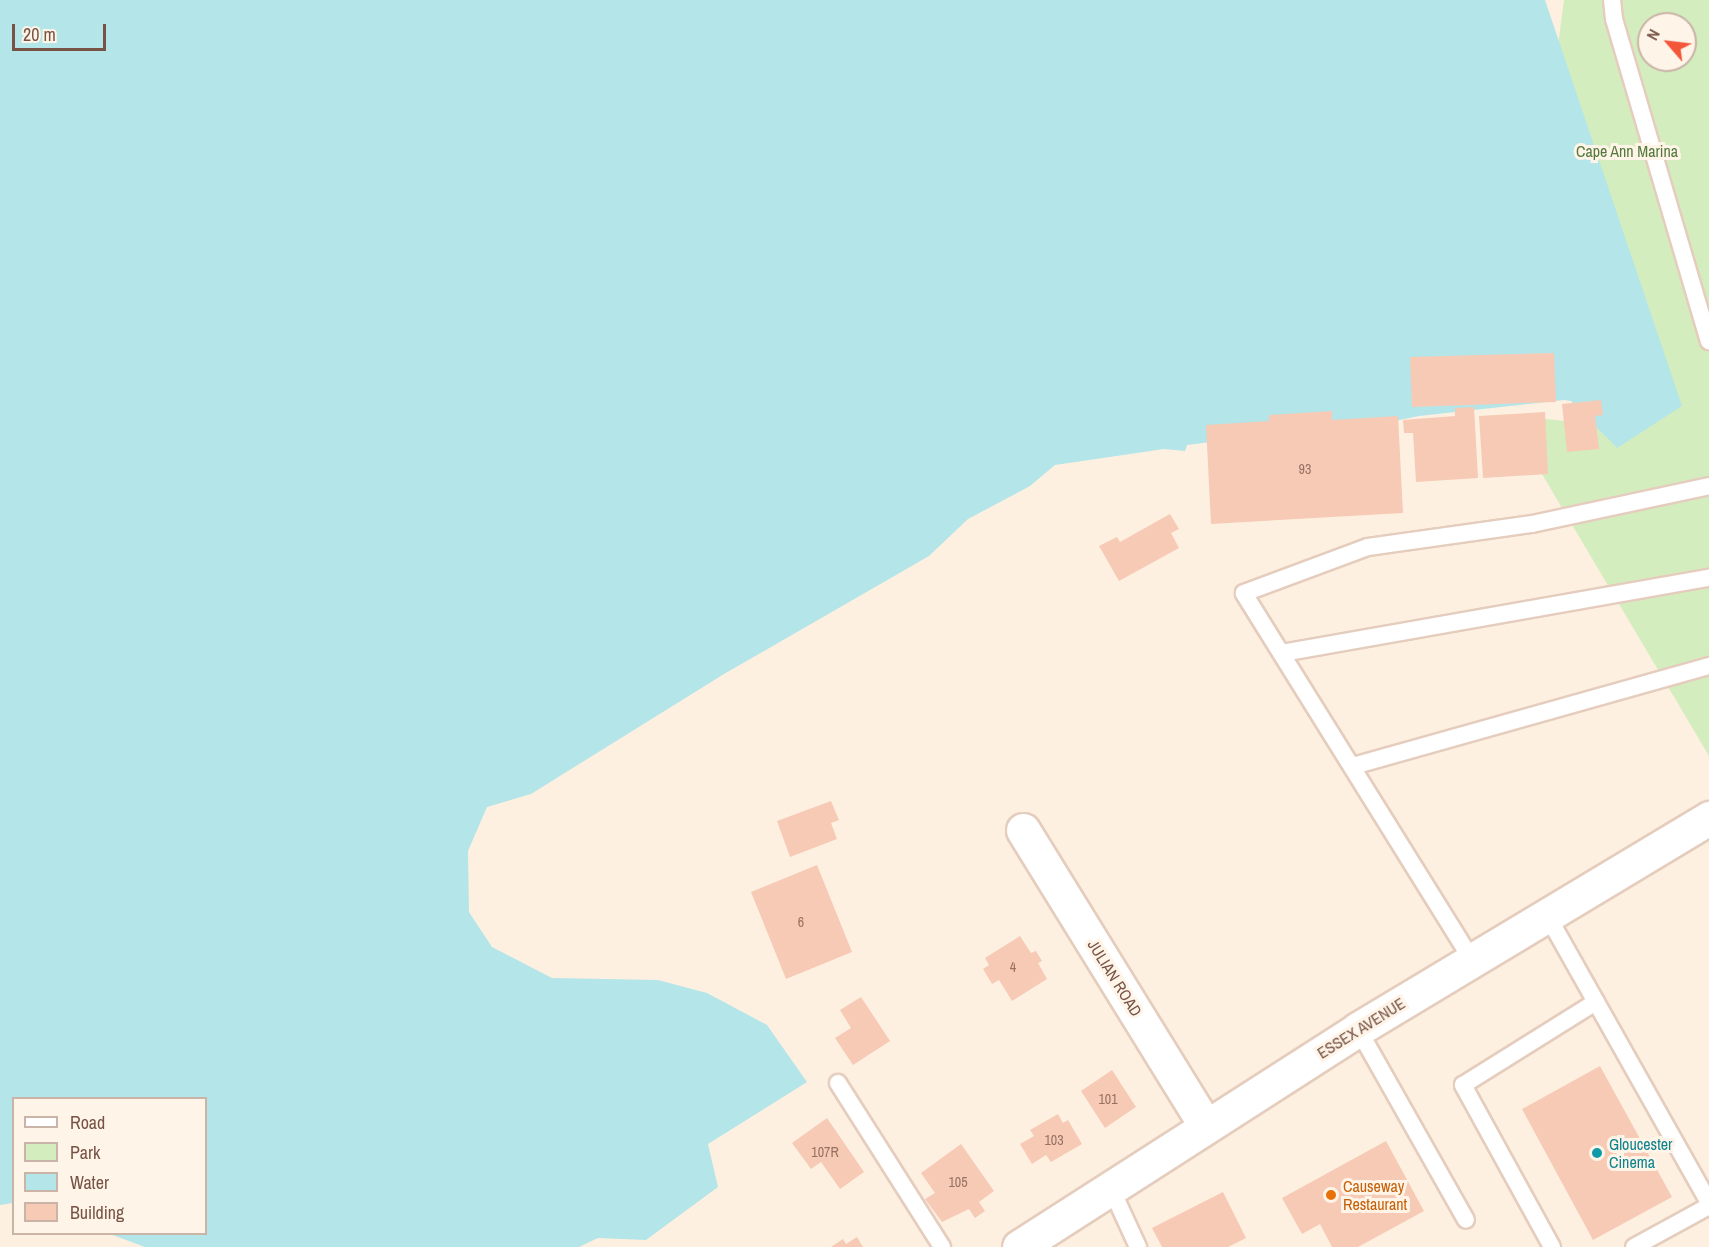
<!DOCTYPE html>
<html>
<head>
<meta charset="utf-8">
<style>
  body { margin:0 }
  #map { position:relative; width:1709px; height:1247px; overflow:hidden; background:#fef0e0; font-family:"Archivo Narrow",sans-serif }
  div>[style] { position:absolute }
  .green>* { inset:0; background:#d4edbe }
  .water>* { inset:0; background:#b3e5e9 }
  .building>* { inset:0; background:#f6cab5 }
  .roads { filter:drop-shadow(2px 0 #e5cdbe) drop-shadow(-2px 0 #e5cdbe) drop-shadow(0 2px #e5cdbe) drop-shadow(0 -2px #e5cdbe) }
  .service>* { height:16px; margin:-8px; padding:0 8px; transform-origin:8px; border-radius:8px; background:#fff }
  .minor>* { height:33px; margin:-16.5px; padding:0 16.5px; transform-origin:16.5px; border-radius:16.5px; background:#fff }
  .tertiary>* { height:33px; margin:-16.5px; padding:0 16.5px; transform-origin:16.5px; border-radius:16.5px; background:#fff }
  .dots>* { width:16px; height:16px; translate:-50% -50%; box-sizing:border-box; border:3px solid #fff4e8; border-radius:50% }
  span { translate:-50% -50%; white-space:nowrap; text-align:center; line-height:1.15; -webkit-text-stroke:6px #fff4e8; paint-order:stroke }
  .number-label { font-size:14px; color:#977161 }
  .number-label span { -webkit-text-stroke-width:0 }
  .park-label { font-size:16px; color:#51793a }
  .street-label { font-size:16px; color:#775345 }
  .culture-label { font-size:16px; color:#0d838f }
  .left { translate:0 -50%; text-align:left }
  .food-label { font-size:16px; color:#c56008 }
  .legend { position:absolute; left:12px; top:1097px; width:195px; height:138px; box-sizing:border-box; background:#fff4e8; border:2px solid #c9b4a7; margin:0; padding:8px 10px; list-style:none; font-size:18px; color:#775345 }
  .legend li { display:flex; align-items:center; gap:12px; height:30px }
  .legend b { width:30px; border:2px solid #c9b4a7 }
  .north { position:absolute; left:1637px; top:12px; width:60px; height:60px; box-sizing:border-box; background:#fff4e8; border:2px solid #c9b4a7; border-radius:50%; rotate:298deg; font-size:16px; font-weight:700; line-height:24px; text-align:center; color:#775345 }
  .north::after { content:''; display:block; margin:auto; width:21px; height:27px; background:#f4563a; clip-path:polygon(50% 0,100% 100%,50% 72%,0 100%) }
  .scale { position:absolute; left:12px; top:24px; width:94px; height:27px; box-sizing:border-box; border:3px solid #775345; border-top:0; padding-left:8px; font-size:18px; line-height:21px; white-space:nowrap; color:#775345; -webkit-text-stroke:4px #fff4e8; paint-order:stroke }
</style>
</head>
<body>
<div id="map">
  <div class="green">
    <i style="clip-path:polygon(evenodd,1564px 0,1709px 0,1709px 756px,1507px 415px,1584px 423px,1543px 156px,1564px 0,1649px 24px,1685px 24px,1685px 60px,1649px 60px,1649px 24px)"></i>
  </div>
  <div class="water">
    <i style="clip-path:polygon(0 0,1545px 0,1682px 406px,1617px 448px,1571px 401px,1564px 400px,1419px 416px,1265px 448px,1260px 436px,1187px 445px,1185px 451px,1164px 449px,1055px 465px,1030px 486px,968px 519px,929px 556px,724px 674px,531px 794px,487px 807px,468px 851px,469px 912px,492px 947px,552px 978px,658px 980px,707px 993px,767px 1025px,807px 1082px,708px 1144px,718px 1187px,646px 1240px,598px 1238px,579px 1247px,145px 1247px,110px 1234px,206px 1234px,206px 1098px,14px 1098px,13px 1203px,0 1205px)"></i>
  </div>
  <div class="building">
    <i style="clip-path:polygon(1554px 353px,1556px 402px,1412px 407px,1410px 357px)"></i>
    <i style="clip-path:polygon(1601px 400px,1603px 415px,1595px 416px,1599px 449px,1567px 452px,1562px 404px)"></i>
    <i style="clip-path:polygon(1474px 407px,1478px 478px,1416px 482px,1413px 433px,1404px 433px,1403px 420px,1455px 416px,1455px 408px)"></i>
    <i style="clip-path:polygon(1332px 411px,1332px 420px,1398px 416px,1403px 513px,1211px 524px,1206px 425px,1269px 421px,1269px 415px)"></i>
    <i style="clip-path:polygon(1545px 412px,1548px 474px,1483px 478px,1479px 416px)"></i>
    <i style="clip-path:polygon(1170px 514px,1179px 529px,1171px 533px,1179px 548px,1119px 581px,1099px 546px,1117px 537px,1120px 542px)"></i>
    <i style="clip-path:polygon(831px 801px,839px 820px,831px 823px,837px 839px,790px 857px,777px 821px)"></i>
    <i style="clip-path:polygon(817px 865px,852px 952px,786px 979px,751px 892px)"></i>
    <i style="clip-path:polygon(1020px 936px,1031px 953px,1036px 951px,1042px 961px,1038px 963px,1047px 979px,1012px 1001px,999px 980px,992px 984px,983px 969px,989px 965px,985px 958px)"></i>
    <i style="clip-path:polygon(861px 997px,890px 1041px,853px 1065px,835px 1038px,851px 1028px,840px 1010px)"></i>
    <i style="clip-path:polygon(1600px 1066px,1672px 1197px,1593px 1240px,1522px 1109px)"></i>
    <i style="clip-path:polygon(1112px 1070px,1136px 1107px,1105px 1128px,1081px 1091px)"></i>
    <i style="clip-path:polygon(1058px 1114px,1063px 1123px,1068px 1120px,1082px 1144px,1051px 1162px,1046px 1155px,1032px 1164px,1020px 1144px,1034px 1136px,1030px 1130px)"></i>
    <i style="clip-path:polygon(827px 1118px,864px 1172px,840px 1189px,821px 1162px,811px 1169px,792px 1143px)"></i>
    <i style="clip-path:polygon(1386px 1141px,1424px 1211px,1358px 1247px,1332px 1247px,1320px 1224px,1302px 1234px,1282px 1198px)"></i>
    <i style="clip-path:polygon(961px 1144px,994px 1191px,979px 1202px,985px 1211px,975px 1218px,969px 1209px,942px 1222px,925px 1199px,935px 1193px,921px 1173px)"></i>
    <i style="clip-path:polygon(1223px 1192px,1246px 1238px,1228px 1247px,1162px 1247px,1152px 1228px)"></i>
    <i style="clip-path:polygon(857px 1237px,863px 1247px,831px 1247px,843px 1239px,846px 1244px)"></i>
  </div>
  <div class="roads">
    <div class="service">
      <i style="left:1612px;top:0;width:19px;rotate:84deg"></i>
      <i style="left:1614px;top:19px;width:336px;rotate:73.6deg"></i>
      <i style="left:1282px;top:653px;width:434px;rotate:-10deg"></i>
      <i style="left:1353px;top:766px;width:370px;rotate:-15.7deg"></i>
      <i style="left:1547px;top:915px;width:330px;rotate:60.6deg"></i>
      <i style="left:1472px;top:960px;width:432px;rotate:-121.9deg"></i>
      <i style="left:1244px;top:593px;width:132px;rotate:-20.4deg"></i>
      <i style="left:1368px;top:547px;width:166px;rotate:-8deg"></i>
      <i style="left:1532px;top:524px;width:181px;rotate:-12.1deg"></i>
      <i style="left:1358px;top:1029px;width:219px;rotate:60.5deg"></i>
      <i style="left:838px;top:1083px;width:194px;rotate:57.6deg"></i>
      <i style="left:1111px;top:1188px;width:65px;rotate:65.4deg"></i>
      <i style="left:1552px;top:1247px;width:185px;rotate:-118.8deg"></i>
      <i style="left:1463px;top:1085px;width:157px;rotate:-32deg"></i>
      <i style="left:1634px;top:1247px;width:85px;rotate:-28.7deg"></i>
    </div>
    <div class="minor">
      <i style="left:1023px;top:830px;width:348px;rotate:58.3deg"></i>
    </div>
    <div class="tertiary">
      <i style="left:1019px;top:1247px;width:403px;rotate:-32.7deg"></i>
      <i style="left:1358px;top:1029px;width:410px;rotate:-31deg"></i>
    </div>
  </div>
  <div class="dots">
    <i style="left:1597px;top:1153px;background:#0f9aa8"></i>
    <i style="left:1331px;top:1195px;background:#e8710a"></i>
  </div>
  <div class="number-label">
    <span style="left:1305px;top:469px">93</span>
    <span style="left:801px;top:922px">6</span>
    <span style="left:1013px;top:967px">4</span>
    <span style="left:1108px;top:1099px">101</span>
    <span style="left:1054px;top:1140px">103</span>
    <span style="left:825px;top:1152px">107R</span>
    <span style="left:958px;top:1182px">105</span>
  </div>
  <div class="park-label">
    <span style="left:1627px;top:151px">Cape Ann Marina</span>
  </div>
  <div class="street-label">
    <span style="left:1115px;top:978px;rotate:58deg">JULIAN ROAD</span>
    <span style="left:1361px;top:1028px;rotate:-32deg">ESSEX AVENUE</span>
  </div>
  <div class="culture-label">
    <span class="left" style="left:1609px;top:1153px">Gloucester<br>Cinema</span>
  </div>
  <div class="food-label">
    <span class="left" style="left:1343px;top:1195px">Causeway<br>Restaurant</span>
  </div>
  <ul class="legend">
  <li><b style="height:8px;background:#fff"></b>Road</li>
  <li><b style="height:16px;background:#d4edbe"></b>Park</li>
  <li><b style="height:16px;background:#b3e5e9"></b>Water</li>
  <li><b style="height:16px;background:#f6cab5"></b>Building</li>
  </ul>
  <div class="north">N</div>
  <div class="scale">20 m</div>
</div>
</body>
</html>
